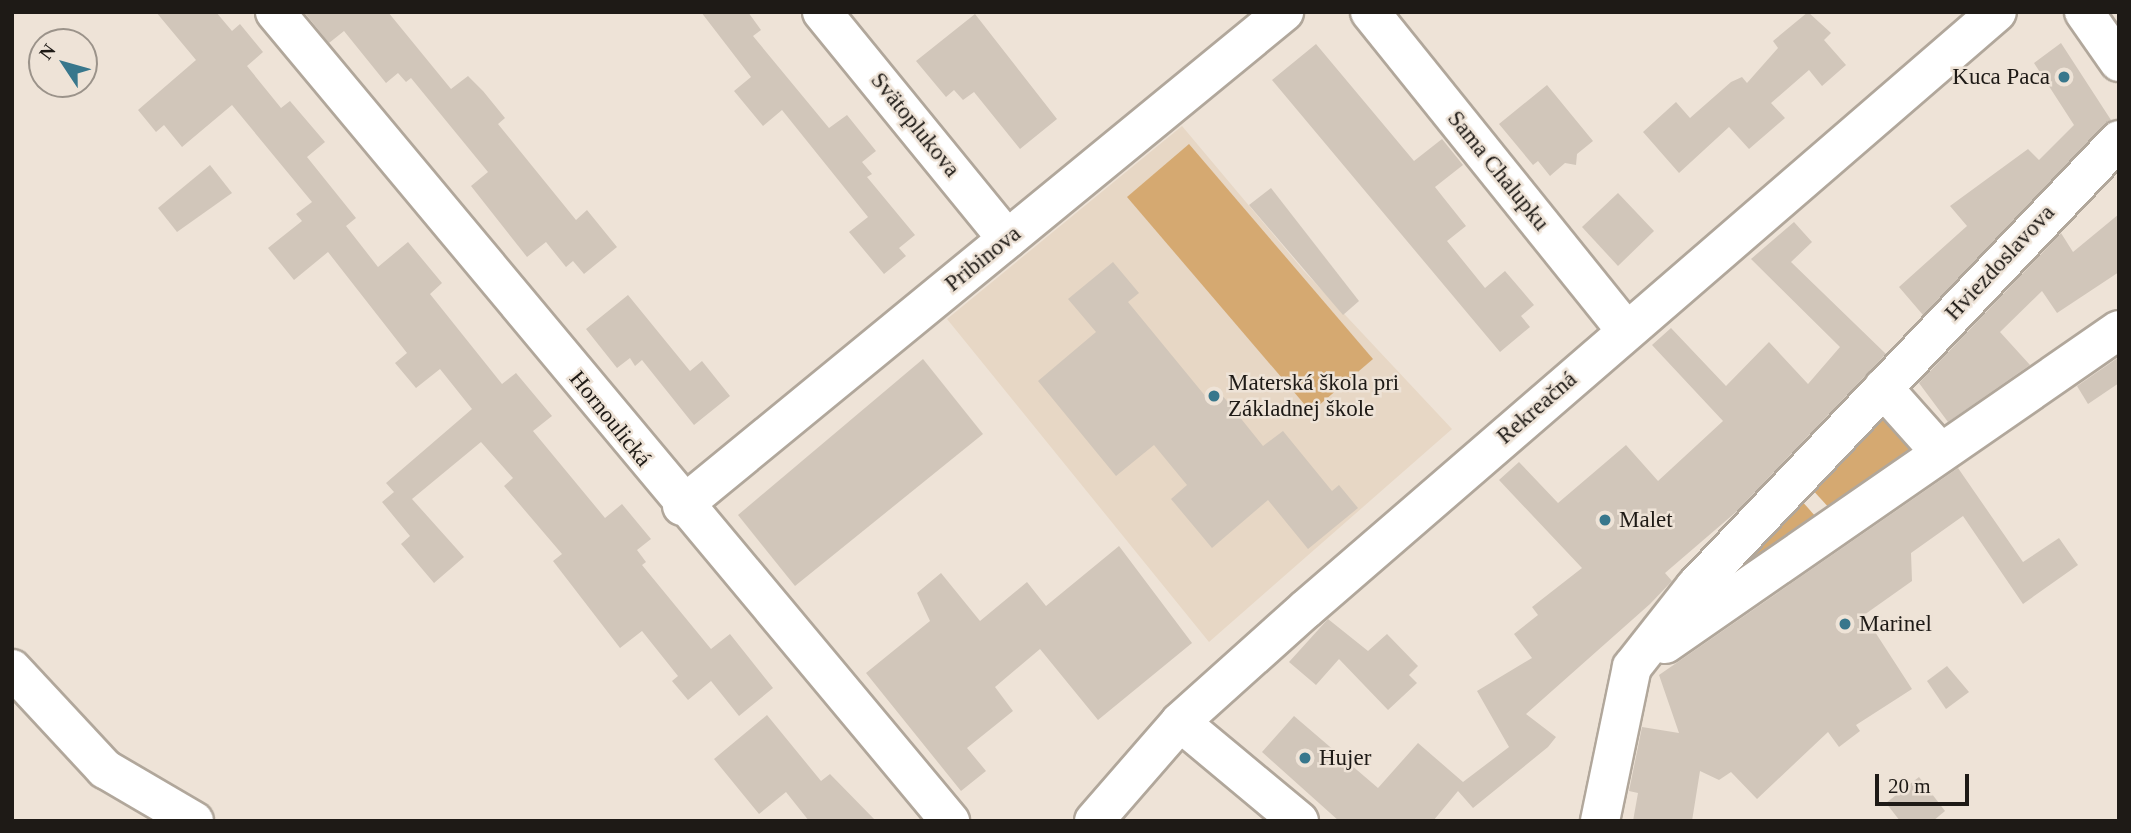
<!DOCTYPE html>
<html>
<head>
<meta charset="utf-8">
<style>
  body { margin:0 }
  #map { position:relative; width:2131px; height:833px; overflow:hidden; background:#eee3d7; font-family:"Times New Roman",serif }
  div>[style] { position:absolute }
  .built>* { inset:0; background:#e7d7c5 }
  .green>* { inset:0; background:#d5a971 }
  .building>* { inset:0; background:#d1c6ba }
  .roads { filter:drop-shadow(2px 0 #b1a79b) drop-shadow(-2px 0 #b1a79b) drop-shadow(0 2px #b1a79b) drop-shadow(0 -2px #b1a79b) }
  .minor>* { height:38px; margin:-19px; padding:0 19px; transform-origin:19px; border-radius:19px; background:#fff }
  .dots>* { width:19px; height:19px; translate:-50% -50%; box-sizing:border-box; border:4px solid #eee3d7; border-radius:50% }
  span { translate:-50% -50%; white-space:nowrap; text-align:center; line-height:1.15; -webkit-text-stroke:5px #eee3d7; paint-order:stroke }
  .poi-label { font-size:23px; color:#1e1a16 }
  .right { translate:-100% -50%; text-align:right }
  .left { translate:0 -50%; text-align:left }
  .street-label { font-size:23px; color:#1e1a16 }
  .frame { position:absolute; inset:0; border:14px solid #1e1a16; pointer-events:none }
  .north { position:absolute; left:28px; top:28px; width:70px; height:70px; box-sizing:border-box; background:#eee3d7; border:2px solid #9b938a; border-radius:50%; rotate:306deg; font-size:19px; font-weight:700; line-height:28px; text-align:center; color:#1e1a16 }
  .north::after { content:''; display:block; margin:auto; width:24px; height:32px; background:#38778c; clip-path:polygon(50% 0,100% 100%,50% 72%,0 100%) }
  .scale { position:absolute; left:1875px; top:774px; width:94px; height:32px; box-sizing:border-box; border:4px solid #1e1a16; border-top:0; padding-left:9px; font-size:21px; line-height:24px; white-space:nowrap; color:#1e1a16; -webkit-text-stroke:5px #eee3d7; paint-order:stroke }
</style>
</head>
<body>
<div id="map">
  <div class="built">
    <i style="clip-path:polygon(1182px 126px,1304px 271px,1452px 429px,1209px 642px,947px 319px)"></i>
  </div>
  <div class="green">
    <i style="clip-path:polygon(1189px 144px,1373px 359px,1311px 412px,1127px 197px)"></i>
    <i style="clip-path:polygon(1879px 407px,1922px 446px,1831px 510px,1810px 487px)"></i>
    <i style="clip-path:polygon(1801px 500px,1816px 517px,1715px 594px)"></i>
  </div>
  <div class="building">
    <i style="clip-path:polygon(156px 12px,216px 12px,232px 31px,240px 24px,263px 52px,247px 66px,281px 108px,290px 101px,325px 142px,307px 157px,356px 218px,346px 226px,378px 267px,408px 242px,442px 283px,430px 294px,502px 384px,516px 373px,552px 416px,533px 431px,605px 518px,622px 504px,651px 539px,637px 550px,646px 562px,642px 565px,711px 649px,730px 634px,773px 688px,739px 716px,711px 681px,688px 700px,672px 681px,678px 676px,642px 631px,620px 648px,553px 561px,562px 554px,504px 486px,513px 478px,481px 442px,412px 499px,464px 557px,434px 583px,401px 544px,410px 536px,382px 502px,394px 492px,386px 483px,472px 409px,440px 369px,416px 388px,395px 363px,407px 353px,328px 252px,294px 280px,268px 248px,302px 221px,296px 214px,312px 202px,232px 105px,182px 147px,164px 125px,156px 132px,138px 110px,196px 60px)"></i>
    <i style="clip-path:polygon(304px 12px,388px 12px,451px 89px,468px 76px,483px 91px,505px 118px,498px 124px,576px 220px,587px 210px,617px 247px,584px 274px,573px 261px,566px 267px,546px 242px,527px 257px,471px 186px,488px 172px,411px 78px,406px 82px,398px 73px,386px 83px,344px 31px,329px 43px)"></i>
    <i style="clip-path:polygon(701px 12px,748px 12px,761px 30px,753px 36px,829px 128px,847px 115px,876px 151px,862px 162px,872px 174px,867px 177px,915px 235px,899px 248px,906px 256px,884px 274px,849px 232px,868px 217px,782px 110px,763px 126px,734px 91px,751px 77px)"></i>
    <i style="clip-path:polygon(1808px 12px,1831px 33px,1824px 40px,1846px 65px,1822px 86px,1809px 70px,1771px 103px,1785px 118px,1749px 149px,1729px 127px,1679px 173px,1643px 132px,1676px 102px,1690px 118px,1731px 82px,1742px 77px,1747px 83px,1778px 48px,1773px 41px)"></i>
    <i style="clip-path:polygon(975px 14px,1057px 119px,1020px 149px,974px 92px,963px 100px,954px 90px,946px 97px,916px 61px)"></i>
    <i style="clip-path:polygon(2061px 43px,2111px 120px,1923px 315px,1899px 287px,1967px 226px,1950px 206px,2028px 149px,2039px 160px,2074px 125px,2034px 63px)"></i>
    <i style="clip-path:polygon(1316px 44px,1414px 161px,1442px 139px,1463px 165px,1435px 187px,1466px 226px,1447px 241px,1485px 288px,1505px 271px,1534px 305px,1521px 316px,1530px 327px,1500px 352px,1272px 80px)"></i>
    <i style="clip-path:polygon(1547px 85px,1593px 141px,1577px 154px,1576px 165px,1565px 163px,1550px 176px,1538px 161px,1533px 165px,1499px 124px)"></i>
    <i style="clip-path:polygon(210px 165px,232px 193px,177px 232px,158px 208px)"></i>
    <i style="clip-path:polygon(1271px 188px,1359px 301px,1343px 315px,1249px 205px)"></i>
    <i style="clip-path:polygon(1618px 193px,1654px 231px,1618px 266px,1582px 227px)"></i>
    <i style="clip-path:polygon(2119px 214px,2119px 272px,2057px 313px,2042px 291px,2000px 332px,2030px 365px,1948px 422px,1919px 383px,2061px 233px,2073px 252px)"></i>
    <i style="clip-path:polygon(1794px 222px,1812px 242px,1791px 262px,1886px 354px,1736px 512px,1665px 573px,1672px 581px,1650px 604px,1526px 714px,1556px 737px,1548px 747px,1473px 808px,1458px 791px,1433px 821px,1339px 821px,1262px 752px,1294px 716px,1378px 788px,1418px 743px,1463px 782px,1509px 747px,1477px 691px,1532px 658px,1514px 634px,1538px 615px,1532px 607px,1582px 568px,1499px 480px,1519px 462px,1558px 503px,1626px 445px,1658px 481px,1723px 421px,1652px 345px,1671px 328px,1726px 386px,1769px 342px,1808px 384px,1840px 347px,1751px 259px)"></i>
    <i style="clip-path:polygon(1113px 262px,1139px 293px,1128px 302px,1211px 403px,1222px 395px,1263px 446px,1283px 431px,1332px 491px,1339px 485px,1358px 508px,1308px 549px,1268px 500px,1212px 548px,1171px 499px,1187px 485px,1154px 445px,1116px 476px,1038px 381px,1096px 332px,1068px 299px)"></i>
    <i style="clip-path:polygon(628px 295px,690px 371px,702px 361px,730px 396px,694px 425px,642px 360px,635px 366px,630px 358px,617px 368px,586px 329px)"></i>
    <i style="clip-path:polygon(2119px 357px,2119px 383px,2088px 404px,2077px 386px)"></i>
    <i style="clip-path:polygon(923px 359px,983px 434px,795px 586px,738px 515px)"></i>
    <i style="clip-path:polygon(1958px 468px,2023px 562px,2059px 538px,2078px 565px,2023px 604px,1963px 516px,1911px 553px,1912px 581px,1864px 615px,1912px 689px,1856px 725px,1860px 731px,1839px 747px,1828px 732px,1757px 799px,1731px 772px,1719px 780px,1700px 771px,1692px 821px,1633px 821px,1638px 793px,1629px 791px,1642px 727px,1679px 733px,1659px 675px)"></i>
    <i style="clip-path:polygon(1119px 546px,1192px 643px,1098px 720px,1040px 649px,995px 687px,1013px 711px,967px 748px,986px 771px,961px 791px,866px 673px,930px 621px,917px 593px,941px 573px,980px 621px,1027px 582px,1046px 606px)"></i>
    <i style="clip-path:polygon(1328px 619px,1368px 651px,1387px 634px,1418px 666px,1409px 675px,1417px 683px,1388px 710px,1339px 659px,1316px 685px,1289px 662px)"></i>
    <i style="clip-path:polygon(1947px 666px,1969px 692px,1946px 709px,1927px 681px)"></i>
    <i style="clip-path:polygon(767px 715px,821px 781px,830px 774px,876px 821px,809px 821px,786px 792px,759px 814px,714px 759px)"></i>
    <i style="clip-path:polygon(1919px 777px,1945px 811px,1933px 821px,1900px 821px,1886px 803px)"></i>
  </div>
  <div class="roads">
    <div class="minor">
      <i style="left:275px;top:12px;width:1054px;rotate:50.16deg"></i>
      <i style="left:822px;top:12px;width:293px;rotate:50.8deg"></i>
      <i style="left:1370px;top:12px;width:408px;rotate:51.2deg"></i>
      <i style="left:2084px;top:12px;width:61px;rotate:55deg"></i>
      <i style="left:1883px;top:388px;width:86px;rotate:48.3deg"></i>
      <i style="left:682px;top:506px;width:779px;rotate:-39.37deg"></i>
      <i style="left:1665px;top:644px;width:552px;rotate:-34.67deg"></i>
      <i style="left:12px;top:669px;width:137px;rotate:47.1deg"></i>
      <i style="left:105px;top:769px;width:103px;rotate:30.3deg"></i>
      <i style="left:1180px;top:722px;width:155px;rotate:39.8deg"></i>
      <i style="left:1094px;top:821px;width:131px;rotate:-49deg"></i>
      <i style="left:1180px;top:722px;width:169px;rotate:-41.9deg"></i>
      <i style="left:1306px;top:609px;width:913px;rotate:-40.83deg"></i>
      <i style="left:1600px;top:821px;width:157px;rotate:-78.3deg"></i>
      <i style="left:1632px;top:667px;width:102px;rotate:-51.8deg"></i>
      <i style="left:1695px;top:587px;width:616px;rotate:-46.51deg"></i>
    </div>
  </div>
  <div class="dots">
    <i style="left:2064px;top:77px;background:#38778c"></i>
    <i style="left:1214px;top:396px;background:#38778c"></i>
    <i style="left:1605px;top:520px;background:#38778c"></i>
    <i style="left:1845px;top:624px;background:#38778c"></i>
    <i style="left:1305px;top:758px;background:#38778c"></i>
  </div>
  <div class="poi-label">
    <span class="right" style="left:2050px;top:77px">Kuca Paca</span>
    <span class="left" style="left:1228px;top:396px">Materská škola pri<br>Základnej škole</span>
    <span class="left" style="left:1619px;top:520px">Malet</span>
    <span class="left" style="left:1859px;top:624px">Marinel</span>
    <span class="left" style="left:1319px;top:758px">Hujer</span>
  </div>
  <div class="street-label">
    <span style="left:915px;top:125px;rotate:51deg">Svätoplukova</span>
    <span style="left:1498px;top:171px;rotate:51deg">Sama Chalupku</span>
    <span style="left:983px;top:259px;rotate:-39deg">Pribinova</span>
    <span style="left:2000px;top:263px;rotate:-47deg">Hviezdoslavova</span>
    <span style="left:1537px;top:408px;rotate:-41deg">Rekreačná</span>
    <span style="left:610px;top:419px;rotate:51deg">Hornoulická</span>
  </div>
  <div class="frame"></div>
  <div class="north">N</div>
  <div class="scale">20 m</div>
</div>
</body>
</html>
